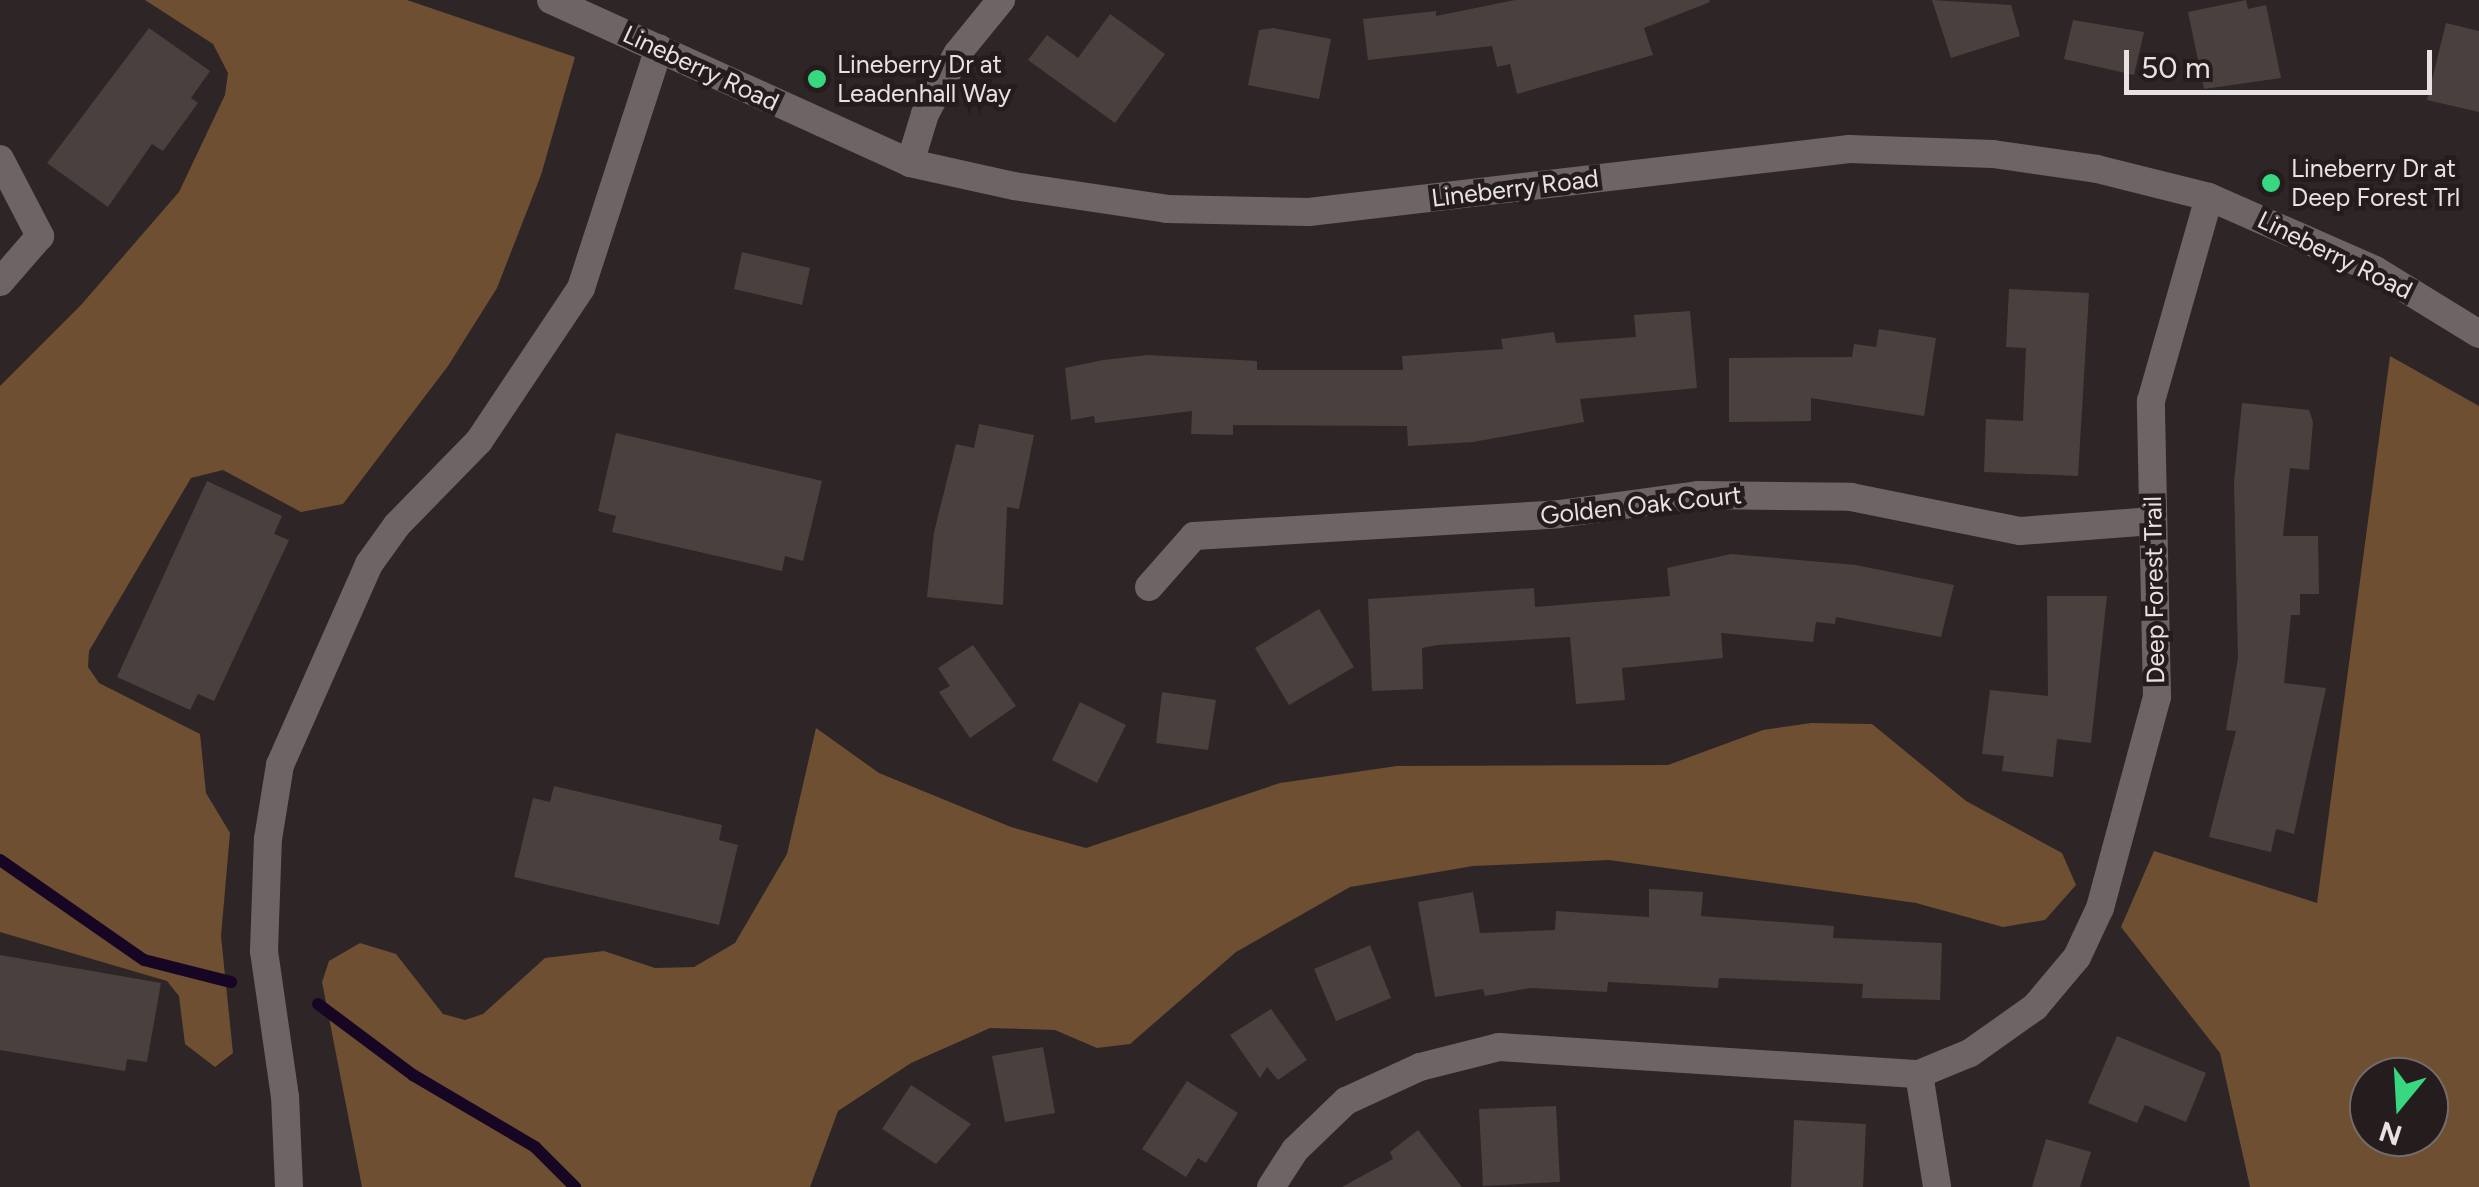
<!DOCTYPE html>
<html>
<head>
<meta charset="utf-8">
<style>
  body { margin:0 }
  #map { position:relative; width:2479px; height:1187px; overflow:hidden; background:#2e2527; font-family:Figtree,sans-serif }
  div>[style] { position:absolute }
  .forest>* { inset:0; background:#6e4f31 }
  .stream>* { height:12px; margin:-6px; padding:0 6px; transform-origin:6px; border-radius:6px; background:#160623 }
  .building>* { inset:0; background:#4a403e }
  .minor>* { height:28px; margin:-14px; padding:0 14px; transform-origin:14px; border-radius:14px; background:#6f6465 }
  .tertiary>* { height:28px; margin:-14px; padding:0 14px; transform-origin:14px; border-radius:14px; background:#6f6465 }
  .dots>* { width:28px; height:28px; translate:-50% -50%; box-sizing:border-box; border:5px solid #251c1d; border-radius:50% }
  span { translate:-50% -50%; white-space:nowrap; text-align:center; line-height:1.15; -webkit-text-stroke:9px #251c1d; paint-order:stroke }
  .poi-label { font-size:25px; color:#e8e2e3 }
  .left { translate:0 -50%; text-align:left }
  .street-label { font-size:25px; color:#e8e2e3 }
  .north { position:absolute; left:2349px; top:1057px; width:100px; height:100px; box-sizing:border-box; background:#251c1d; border:2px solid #736b6c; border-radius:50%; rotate:198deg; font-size:28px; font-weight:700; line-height:40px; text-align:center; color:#e8e2e3 }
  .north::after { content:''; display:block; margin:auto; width:35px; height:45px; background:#37d880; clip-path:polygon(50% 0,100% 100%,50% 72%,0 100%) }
  .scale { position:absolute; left:2124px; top:50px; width:308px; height:45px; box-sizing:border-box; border:5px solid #e8e2e3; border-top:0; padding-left:12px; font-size:30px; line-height:35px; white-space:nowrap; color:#e8e2e3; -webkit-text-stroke:8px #251c1d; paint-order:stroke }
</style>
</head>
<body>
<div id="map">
  <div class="forest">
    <i style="clip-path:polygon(145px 0,407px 0,575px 57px,541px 175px,497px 288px,448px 366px,343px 504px,301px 512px,223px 470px,191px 478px,89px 651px,88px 667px,99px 683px,200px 734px,206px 793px,230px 833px,221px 936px,233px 1053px,215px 1067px,185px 1044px,179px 996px,167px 981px,0 932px,0 386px,81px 305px,179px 192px,225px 95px,228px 73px,213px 44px)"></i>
    <i style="clip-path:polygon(evenodd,2390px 356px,2479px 406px,2479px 1187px,2250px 1187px,2220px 1053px,2121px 927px,2154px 851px,2317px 903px,2390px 356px,2369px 1077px,2429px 1077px,2429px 1137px,2369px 1137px,2369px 1077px)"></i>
    <i style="clip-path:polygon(1811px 723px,1872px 724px,1966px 801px,2062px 853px,2076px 885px,2045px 920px,2003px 927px,1916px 903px,1609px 860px,1473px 866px,1350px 887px,1236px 952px,1130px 1044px,1097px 1048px,1055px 1030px,990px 1028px,911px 1063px,838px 1111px,810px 1187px,362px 1187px,322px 982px,329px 961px,360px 943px,396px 954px,443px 1014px,465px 1020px,483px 1014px,545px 958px,604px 951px,655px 968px,694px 967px,735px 943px,787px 854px,816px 728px,879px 773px,1011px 827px,1086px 848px,1280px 783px,1397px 766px,1668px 765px,1763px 730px)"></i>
  </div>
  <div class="stream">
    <i style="left:0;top:860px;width:175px;rotate:34.8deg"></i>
    <i style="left:144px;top:960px;width:90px;rotate:14.2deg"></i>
    <i style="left:318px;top:1004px;width:119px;rotate:36.8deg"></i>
    <i style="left:413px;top:1075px;width:142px;rotate:30.5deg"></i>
    <i style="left:535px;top:1147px;width:57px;rotate:45deg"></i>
  </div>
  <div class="building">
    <i style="clip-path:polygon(1515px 0,1709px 0,1710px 2px,1644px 28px,1653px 55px,1517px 94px,1510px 64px,1497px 67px,1492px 46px,1368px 60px,1363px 19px,1436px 11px,1436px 16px)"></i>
    <i style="clip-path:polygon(1932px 0,2011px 5px,2020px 36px,1951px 58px)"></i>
    <i style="clip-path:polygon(2246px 0,2248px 9px,2266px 5px,2281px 78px,2204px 89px,2188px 12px)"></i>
    <i style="clip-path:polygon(1110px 14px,1165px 54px,1115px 123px,1028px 60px,1047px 35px,1078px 58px)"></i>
    <i style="clip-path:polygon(2073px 20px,2144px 32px,2134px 75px,2064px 59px)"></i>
    <i style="clip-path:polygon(2446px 23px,2479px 31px,2479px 112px,2427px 100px)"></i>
    <i style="clip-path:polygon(149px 28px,210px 71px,191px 98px,198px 103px,163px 151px,152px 144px,108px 207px,47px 163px)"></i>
    <i style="clip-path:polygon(1273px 28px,1331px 39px,1319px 99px,1248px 85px,1259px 30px)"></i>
    <i style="clip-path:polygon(742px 252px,810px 268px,802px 305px,734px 289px)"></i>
    <i style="clip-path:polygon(2009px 289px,2089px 293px,2078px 476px,1984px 472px,1986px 419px,2023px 421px,2026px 348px,2006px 347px)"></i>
    <i style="clip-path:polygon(1690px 311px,1697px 388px,1580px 399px,1584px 422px,1473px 442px,1408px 446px,1407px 426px,1233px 425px,1233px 435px,1191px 434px,1192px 411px,1095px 423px,1094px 416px,1071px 420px,1065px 368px,1103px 360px,1148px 355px,1257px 361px,1257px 370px,1403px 370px,1402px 356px,1503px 349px,1501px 339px,1554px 332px,1556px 343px,1636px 337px,1634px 315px)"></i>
    <i style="clip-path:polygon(1879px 329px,1936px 338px,1924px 416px,1811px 398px,1811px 421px,1729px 422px,1729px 358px,1852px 357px,1854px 344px,1876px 347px)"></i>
    <i style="clip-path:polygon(2242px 403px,2309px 410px,2313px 422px,2309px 470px,2290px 468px,2283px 536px,2318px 536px,2319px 594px,2300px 594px,2300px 615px,2291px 615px,2284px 683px,2326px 688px,2294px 834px,2276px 829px,2271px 852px,2209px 837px,2236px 731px,2226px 730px,2238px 658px,2234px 483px)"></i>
    <i style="clip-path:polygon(979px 424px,1034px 435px,1019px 509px,1007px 507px,1003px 605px,927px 597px,934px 532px,956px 444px,974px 448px)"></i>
    <i style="clip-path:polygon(616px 433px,822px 481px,803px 561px,785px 556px,782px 571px,612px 532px,616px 516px,598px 511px)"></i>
    <i style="clip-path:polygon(207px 481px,282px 516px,274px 534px,289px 540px,214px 701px,198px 694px,190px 710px,117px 677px)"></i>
    <i style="clip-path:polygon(1731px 554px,1856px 565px,1954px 585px,1941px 637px,1836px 617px,1835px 624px,1816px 622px,1813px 642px,1721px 633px,1723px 658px,1622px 668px,1625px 700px,1576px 704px,1570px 637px,1437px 645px,1422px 648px,1423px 689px,1372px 691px,1368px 599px,1534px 588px,1535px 607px,1670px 596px,1667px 568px)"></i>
    <i style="clip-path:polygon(2047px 596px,2107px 596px,2091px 743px,2057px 739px,2053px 777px,2002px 771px,2004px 756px,1982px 754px,1990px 690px,2048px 696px)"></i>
    <i style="clip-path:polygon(1319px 609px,1354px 667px,1289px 705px,1255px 648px)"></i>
    <i style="clip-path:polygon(973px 645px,1016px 706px,970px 738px,939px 692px,950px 686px,938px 668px)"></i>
    <i style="clip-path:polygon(1162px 692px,1216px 700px,1208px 750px,1156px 743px)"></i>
    <i style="clip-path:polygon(1080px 702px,1126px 725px,1097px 783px,1052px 760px)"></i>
    <i style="clip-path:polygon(554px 786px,722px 825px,719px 840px,738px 845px,719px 925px,514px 877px,533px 798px,550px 802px)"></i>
    <i style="clip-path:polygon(1649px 889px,1703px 892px,1701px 916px,1834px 926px,1833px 938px,1942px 943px,1940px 1000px,1862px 998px,1863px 984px,1719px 978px,1718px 988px,1608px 982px,1607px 992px,1530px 988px,1485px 996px,1483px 989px,1435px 997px,1418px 902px,1473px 892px,1480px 933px,1555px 930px,1556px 911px,1649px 917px)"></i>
    <i style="clip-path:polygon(1370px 945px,1391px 998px,1336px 1021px,1314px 969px)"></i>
    <i style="clip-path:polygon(0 955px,161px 983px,147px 1062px,127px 1059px,125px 1071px,0 1050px)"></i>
    <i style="clip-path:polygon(1271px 1009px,1307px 1060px,1278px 1080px,1267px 1067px,1260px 1078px,1230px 1035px)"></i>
    <i style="clip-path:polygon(2117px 1036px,2206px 1073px,2186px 1122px,2145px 1105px,2137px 1123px,2088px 1103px)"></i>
    <i style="clip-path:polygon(1043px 1047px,1055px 1113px,1005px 1122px,992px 1056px)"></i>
    <i style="clip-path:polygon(1187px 1081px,1238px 1113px,1206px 1163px,1198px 1158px,1186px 1177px,1142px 1149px)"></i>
    <i style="clip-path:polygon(911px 1085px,971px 1124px,936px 1164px,882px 1129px)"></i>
    <i style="clip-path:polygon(1556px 1106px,1560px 1182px,1483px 1186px,1479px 1109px)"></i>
    <i style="clip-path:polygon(1794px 1120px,1866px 1124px,1863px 1187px,1791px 1187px)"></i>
    <i style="clip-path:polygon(1418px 1130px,1462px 1187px,1342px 1187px,1393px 1159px,1390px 1152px)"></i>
    <i style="clip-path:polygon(2046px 1139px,2091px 1152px,2080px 1187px,2032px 1187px)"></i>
  </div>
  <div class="minor">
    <i style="left:0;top:159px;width:87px;rotate:62.5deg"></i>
    <i style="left:40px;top:236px;width:61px;rotate:131deg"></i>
    <i style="left:910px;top:163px;width:51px;rotate:-73deg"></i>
    <i style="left:925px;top:114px;width:68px;rotate:-61.9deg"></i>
    <i style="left:957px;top:54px;width:70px;rotate:-50.8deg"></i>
    <i style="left:1149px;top:587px;width:68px;rotate:-48.6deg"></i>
    <i style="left:1194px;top:536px;width:366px;rotate:-3.4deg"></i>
    <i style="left:1559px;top:514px;width:140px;rotate:-7.8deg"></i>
    <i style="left:1698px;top:495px;width:153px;rotate:0.7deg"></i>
    <i style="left:1851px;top:497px;width:172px;rotate:11.4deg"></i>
    <i style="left:2020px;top:531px;width:133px;rotate:-4.3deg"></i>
    <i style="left:1919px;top:1074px;width:114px;rotate:80.9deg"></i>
    <i style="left:289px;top:1187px;width:90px;rotate:-92.5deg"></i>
    <i style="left:285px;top:1097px;width:148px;rotate:-98.2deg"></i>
    <i style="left:264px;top:951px;width:112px;rotate:-88deg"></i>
    <i style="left:268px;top:839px;width:75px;rotate:-80.8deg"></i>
    <i style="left:280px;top:765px;width:220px;rotate:-66.1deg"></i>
    <i style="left:369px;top:564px;width:48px;rotate:-54.3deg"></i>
    <i style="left:397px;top:525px;width:117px;rotate:-45.7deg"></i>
    <i style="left:479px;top:441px;width:184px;rotate:-56.3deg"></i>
    <i style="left:581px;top:288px;width:252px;rotate:-72deg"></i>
    <i style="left:1271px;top:1187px;width:44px;rotate:-57deg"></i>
    <i style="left:1295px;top:1150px;width:71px;rotate:-43.9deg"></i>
    <i style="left:1346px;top:1101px;width:81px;rotate:-24.7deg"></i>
    <i style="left:1420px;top:1067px;width:81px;rotate:-14.2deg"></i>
    <i style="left:1499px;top:1047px;width:421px;rotate:3.7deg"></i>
    <i style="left:1919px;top:1074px;width:55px;rotate:-22.4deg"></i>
    <i style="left:1970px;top:1053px;width:80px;rotate:-35.3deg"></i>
    <i style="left:2035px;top:1007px;width:65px;rotate:-50deg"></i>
    <i style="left:2077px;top:957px;width:54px;rotate:-64.9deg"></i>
    <i style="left:2100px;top:908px;width:219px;rotate:-74.9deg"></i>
    <i style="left:2157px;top:697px;width:296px;rotate:-91.2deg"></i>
    <i style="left:2151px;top:401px;width:212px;rotate:-74.1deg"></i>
  </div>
  <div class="tertiary">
    <i style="left:551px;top:0;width:394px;rotate:24.4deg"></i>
    <i style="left:910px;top:163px;width:107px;rotate:12.5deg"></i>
    <i style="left:1014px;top:186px;width:155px;rotate:8.5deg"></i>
    <i style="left:1167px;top:209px;width:142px;rotate:1.2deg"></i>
    <i style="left:1309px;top:212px;width:544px;rotate:-6.65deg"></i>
    <i style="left:1849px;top:149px;width:144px;rotate:2deg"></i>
    <i style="left:1993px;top:154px;width:105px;rotate:8.2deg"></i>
    <i style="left:2097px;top:169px;width:115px;rotate:14deg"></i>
    <i style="left:2209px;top:197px;width:181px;rotate:23.7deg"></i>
    <i style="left:2375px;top:270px;width:122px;rotate:31.6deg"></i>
  </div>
  <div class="dots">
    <i style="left:817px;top:79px;background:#37d880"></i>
    <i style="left:2271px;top:183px;background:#37d880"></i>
  </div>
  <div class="poi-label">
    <span class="left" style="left:837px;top:79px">Lineberry Dr at<br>Leadenhall Way</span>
    <span class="left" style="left:2291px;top:183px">Lineberry Dr at<br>Deep Forest Trl</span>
  </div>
  <div class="street-label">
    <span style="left:701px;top:68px;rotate:25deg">Lineberry Road</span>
    <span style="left:1515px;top:188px;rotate:-7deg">Lineberry Road</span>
    <span style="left:2335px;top:255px;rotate:26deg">Lineberry Road</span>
    <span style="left:1641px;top:505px;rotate:-6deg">Golden Oak Court</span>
    <span style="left:2154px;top:590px;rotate:-91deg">Deep Forest Trail</span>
  </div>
  <div class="north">N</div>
  <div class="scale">50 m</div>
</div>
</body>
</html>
